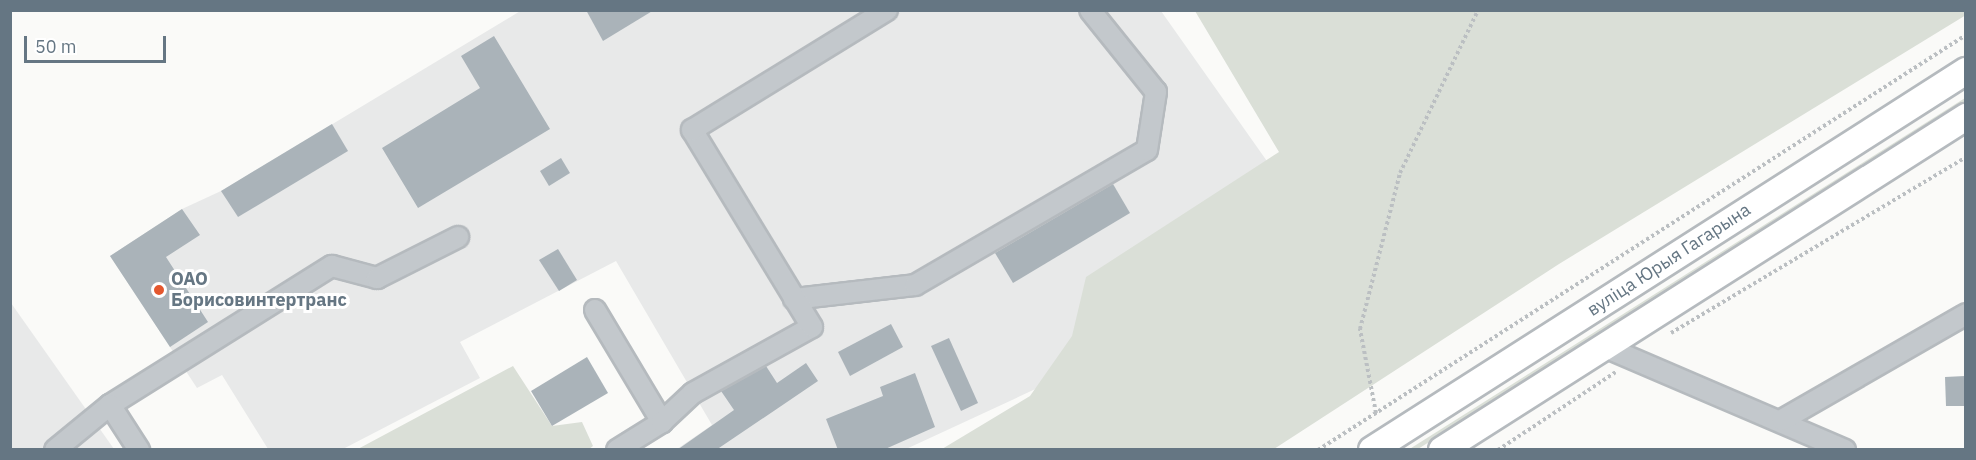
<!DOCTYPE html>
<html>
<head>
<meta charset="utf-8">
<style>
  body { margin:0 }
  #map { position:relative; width:1976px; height:460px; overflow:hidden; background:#fafaf8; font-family:"IBM Plex Sans",sans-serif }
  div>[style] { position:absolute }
  .built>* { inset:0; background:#e8e9e9 }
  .green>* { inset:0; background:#dadfd7 }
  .building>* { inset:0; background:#aab3b9 }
  .path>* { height:4px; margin-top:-2px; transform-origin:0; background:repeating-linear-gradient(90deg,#bbbfc2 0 3px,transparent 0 6px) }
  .roads { filter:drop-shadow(2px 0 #b5babe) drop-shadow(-2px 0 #b5babe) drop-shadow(0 2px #b5babe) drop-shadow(0 -2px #b5babe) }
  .minor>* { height:20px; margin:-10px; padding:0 10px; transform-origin:10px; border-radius:10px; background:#c3c8cc }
  .major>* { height:26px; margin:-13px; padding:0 13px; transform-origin:13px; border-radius:13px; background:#fff }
  .dots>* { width:16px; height:16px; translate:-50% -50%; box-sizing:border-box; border:3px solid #fff; border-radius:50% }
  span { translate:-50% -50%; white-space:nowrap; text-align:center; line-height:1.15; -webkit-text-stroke:6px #fff; paint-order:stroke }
  .street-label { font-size:18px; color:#657683 }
  .poi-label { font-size:18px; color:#657683; font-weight:700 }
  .left { translate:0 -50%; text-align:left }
  .frame { position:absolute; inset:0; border:12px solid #657683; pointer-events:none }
  .scale { position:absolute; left:24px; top:36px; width:142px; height:27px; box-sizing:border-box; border:3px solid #657683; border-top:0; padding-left:8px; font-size:18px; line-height:21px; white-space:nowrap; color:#657683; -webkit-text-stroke:4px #fff; paint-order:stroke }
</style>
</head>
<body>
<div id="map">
  <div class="built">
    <i style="clip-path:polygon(522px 10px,1161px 11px,1331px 252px,904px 450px,677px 449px,712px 425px,616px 261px,460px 342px,480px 378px,343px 449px,268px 449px,222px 375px,197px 388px,110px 256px,182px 209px,221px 191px)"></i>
    <i style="clip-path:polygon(11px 303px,114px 449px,11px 449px)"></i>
  </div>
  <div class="green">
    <i style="clip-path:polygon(1195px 11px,1965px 10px,1966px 15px,1559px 264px,1274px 449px,942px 449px,1030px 396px,1072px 336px,1086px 277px,1279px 152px)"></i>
    <i style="clip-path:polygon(1965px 98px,1965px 105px,1418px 449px,1408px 450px)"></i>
    <i style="clip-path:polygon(513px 366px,552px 426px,582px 422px,593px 446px,588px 450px,356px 450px)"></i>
  </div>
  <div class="building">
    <i style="clip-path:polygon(586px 10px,654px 10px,603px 41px)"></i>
    <i style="clip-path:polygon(494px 36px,550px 129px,418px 208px,382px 148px,480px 88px,461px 56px)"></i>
    <i style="clip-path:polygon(332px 124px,348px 151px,238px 217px,221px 191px)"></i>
    <i style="clip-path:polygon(561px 158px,570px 173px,549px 186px,540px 171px)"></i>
    <i style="clip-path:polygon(1113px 184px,1130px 213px,1013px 283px,995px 253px)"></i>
    <i style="clip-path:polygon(182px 209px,200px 235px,166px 257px,208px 322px,170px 347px,110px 256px)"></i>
    <i style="clip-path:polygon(558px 249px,577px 280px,559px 291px,539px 260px)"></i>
    <i style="clip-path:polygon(891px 324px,903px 347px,850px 376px,838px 352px)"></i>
    <i style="clip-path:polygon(949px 338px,978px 403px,961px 411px,931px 346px)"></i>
    <i style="clip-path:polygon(587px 357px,608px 393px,552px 426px,531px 391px)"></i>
    <i style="clip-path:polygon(806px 363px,818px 381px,716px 450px,677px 450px,734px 410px,721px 391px,766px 366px,777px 383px)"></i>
    <i style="clip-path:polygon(915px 373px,935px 427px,883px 450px,838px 450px,826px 419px,883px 396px,880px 387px)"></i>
    <i style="clip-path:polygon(1965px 376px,1965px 406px,1946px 406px,1945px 377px)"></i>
  </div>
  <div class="path">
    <i style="left:1671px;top:333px;width:344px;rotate:-30.8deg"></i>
    <i style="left:1376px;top:413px;width:86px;rotate:-100.8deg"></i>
    <i style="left:1360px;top:329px;width:161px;rotate:-75.6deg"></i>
    <i style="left:1400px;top:173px;width:181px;rotate:-64.4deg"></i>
    <i style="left:1318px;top:450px;width:769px;rotate:-32.64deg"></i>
    <i style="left:1498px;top:450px;width:141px;rotate:-33.5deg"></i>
  </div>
  <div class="roads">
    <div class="minor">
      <i style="left:794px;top:299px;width:122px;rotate:-6.6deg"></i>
      <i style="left:915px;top:285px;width:268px;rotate:-30.2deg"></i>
      <i style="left:1147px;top:150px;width:59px;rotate:-81.2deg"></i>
      <i style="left:1156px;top:92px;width:105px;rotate:-128.8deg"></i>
      <i style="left:595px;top:310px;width:131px;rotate:59.1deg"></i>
      <i style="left:662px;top:422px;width:53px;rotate:148.1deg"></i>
      <i style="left:1605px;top:347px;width:261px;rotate:23.2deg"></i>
      <i style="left:110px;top:405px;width:262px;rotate:-32.1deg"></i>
      <i style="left:332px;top:266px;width:47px;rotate:14.9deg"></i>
      <i style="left:377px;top:278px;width:91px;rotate:-26.8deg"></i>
      <i style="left:1782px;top:420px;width:212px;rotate:-29.9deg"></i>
      <i style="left:662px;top:422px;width:42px;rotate:-43.1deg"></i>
      <i style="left:693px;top:393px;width:136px;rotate:-29deg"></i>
      <i style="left:812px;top:327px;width:231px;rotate:-121.3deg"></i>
      <i style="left:692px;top:130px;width:229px;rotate:-31.6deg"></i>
      <i style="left:55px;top:450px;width:71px;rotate:-39.3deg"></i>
      <i style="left:110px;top:405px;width:54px;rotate:57.2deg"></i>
    </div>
    <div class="major">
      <i style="left:1372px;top:450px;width:705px;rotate:-32.54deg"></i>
      <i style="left:1442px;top:450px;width:621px;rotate:-32.44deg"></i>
    </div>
  </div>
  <div class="dots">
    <i style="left:159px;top:290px;background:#e4572e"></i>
  </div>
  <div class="street-label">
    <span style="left:1669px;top:260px;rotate:-33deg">вуліца Юрыя Гагарына</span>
  </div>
  <div class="poi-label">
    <span class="left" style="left:171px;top:290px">ОАО<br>Борисовинтертранс</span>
  </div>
  <div class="frame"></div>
  <div class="scale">50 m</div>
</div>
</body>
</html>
